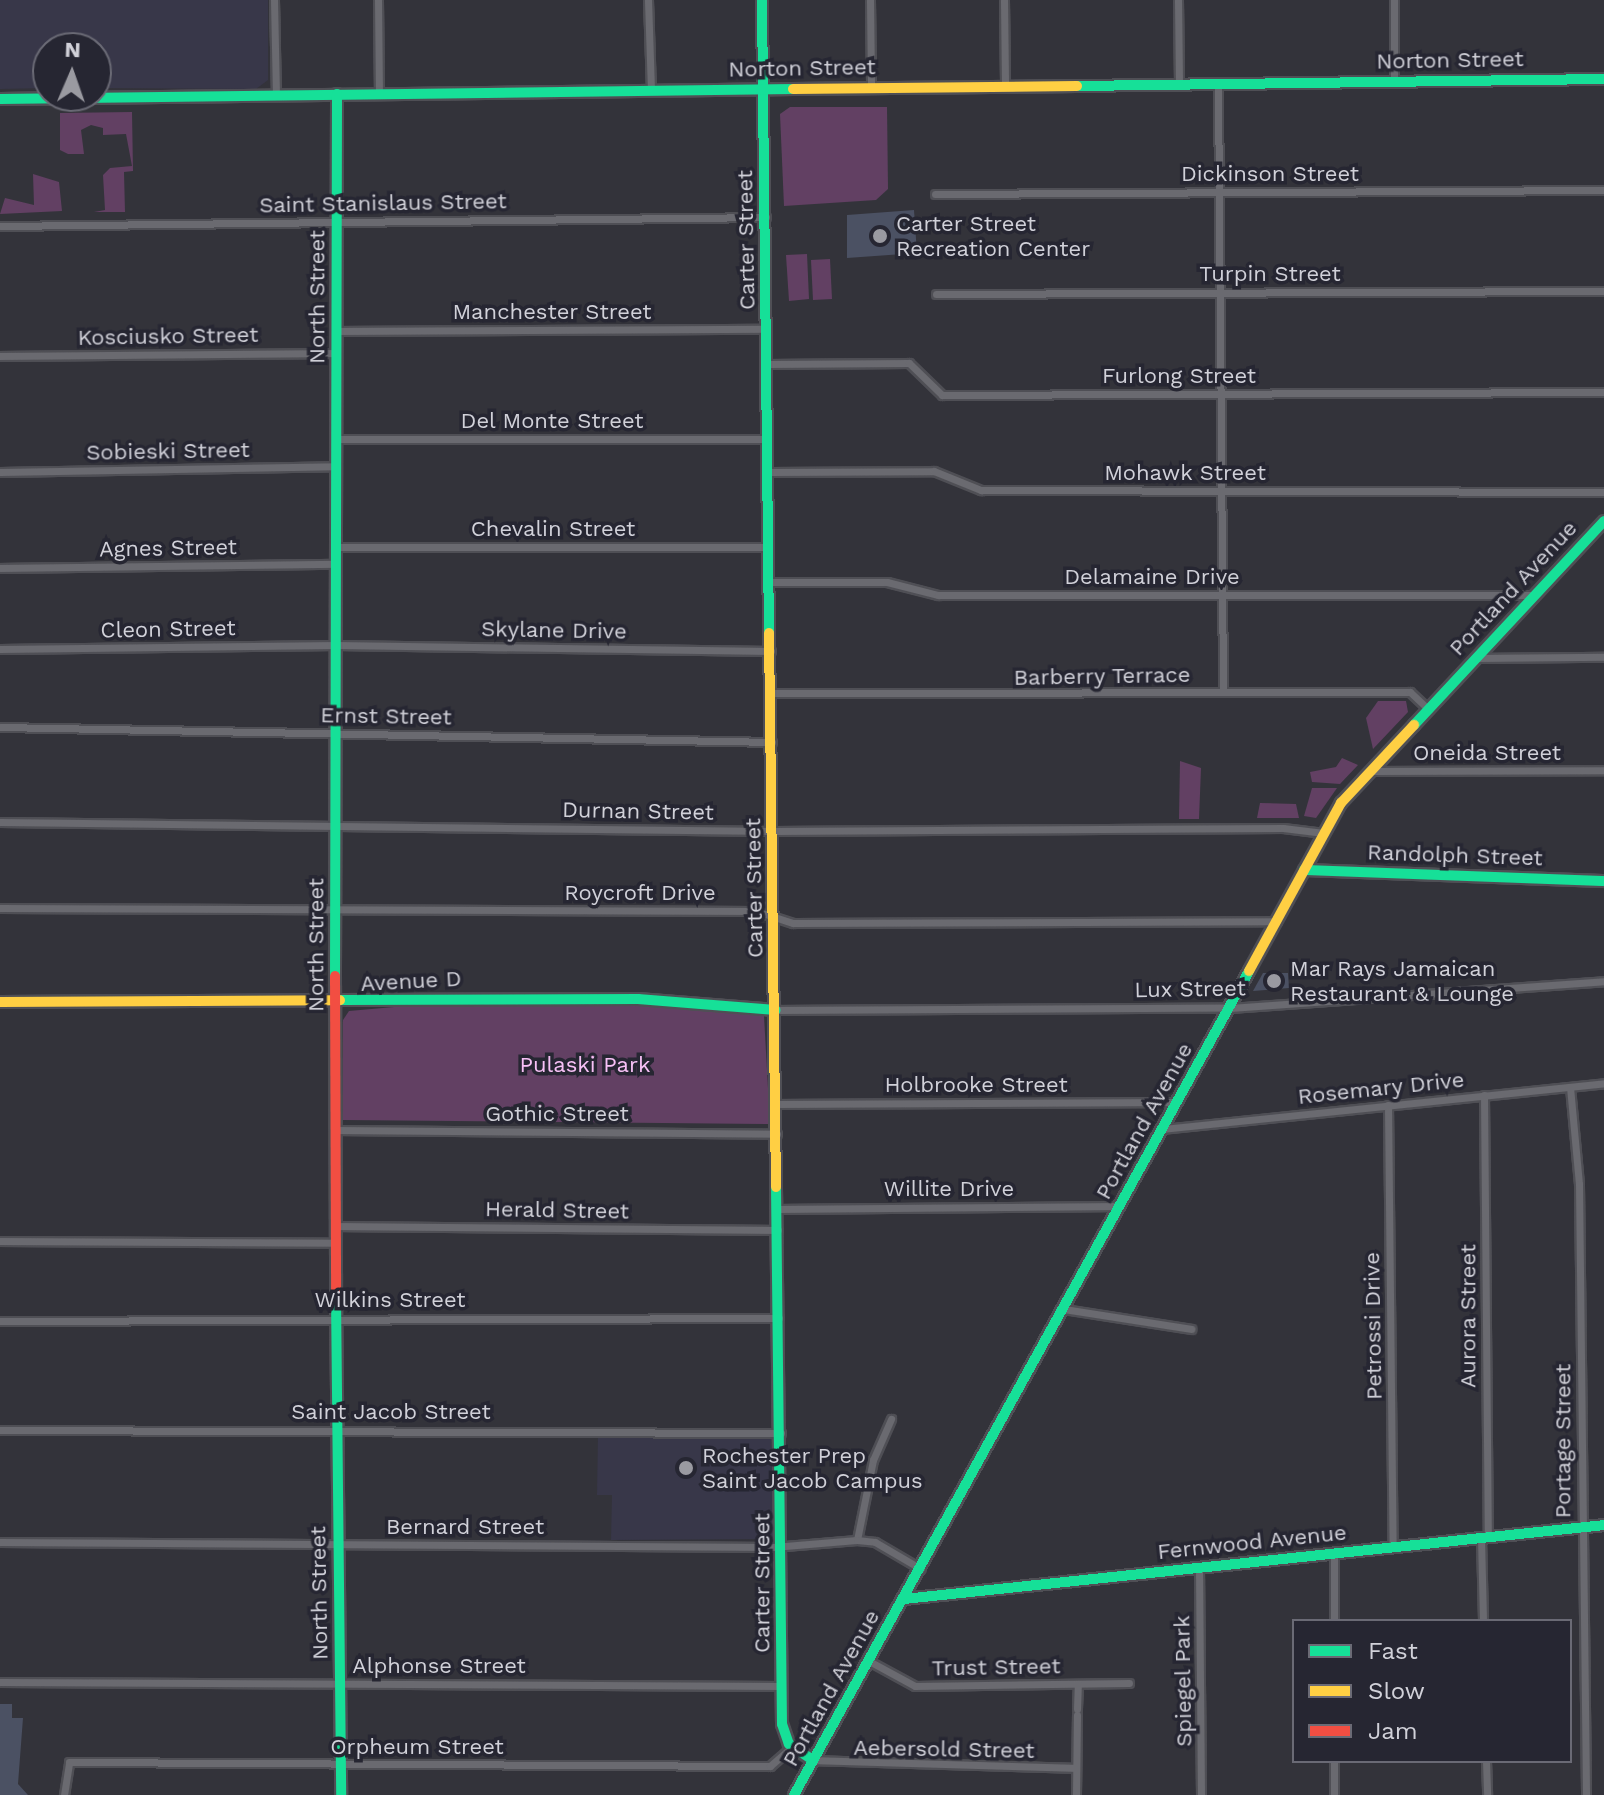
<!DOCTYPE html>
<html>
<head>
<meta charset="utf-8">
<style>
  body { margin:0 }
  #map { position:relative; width:1604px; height:1795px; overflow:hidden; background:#33333a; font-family:"Work Sans",sans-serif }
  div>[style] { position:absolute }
  .built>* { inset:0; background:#383749 }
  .green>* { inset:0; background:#624063 }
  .building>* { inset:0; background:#4b5163 }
  .roads { filter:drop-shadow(2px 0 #4f4f55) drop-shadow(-2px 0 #4f4f55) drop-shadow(0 2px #4f4f55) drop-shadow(0 -2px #4f4f55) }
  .street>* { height:7px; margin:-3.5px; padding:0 3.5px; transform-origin:3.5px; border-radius:3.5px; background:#6a6a70 }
  .fast>* { height:10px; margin:-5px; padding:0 5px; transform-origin:5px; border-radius:5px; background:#16e098 }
  .slow>* { height:10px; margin:-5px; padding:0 5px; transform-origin:5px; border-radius:5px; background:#ffcf43 }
  .jam>* { height:10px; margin:-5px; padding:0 5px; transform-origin:5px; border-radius:5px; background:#f24e42 }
  .dots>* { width:22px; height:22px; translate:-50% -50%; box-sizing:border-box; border:4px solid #262632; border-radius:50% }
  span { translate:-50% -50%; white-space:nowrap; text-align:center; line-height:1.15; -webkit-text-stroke:7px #262632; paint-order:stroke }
  .street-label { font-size:22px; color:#d1d1d9 }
  .poi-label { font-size:22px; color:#d1d1d9 }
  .left { translate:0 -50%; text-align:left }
  .park-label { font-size:22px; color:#f7c0f6 }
  .legend { position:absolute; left:1292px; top:1619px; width:280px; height:144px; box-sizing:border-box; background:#262632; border:2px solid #6a6a75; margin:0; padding:10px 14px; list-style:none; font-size:24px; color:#d1d1d9 }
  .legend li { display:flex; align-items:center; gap:16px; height:40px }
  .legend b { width:40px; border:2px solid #6a6a75 }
  .north { position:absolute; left:32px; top:32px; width:80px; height:80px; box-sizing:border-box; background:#262632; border:2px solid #6a6a75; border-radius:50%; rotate:2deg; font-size:22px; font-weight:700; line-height:32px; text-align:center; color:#d1d1d9 }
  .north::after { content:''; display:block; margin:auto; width:28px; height:36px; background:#9a9aa1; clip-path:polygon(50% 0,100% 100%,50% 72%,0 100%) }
</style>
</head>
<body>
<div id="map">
  <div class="built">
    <i style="clip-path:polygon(0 0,268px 0,268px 80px,256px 89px,96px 88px,96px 48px,48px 48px,48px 88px,0 89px)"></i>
    <i style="clip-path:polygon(598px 1435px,771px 1437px,776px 1539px,611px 1540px,612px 1495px,597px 1495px)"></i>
  </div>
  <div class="green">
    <i style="clip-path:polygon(790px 107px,887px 107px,888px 189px,876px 200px,784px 206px,780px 114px)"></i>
    <i style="clip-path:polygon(132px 112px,133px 171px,124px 172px,125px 212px,94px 212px,105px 210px,103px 175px,110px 168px,132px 166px,126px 134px,103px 135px,103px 128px,91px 125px,81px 130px,84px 154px,68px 154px,60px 150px,60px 113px)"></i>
    <i style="clip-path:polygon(33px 174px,59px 182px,62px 211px,0 214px,5px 198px,34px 205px)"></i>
    <i style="clip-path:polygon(807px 254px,809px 299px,789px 301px,786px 255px)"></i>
    <i style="clip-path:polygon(830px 259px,832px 299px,813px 300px,811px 260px)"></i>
    <i style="clip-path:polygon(1378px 701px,1406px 701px,1408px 712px,1373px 749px,1366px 718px)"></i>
    <i style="clip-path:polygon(1342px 758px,1358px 765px,1340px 784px,1312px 782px,1310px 772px,1336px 767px)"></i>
    <i style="clip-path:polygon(1180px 761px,1201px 768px,1199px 819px,1179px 819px)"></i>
    <i style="clip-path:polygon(1312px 788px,1337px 788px,1316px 818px,1304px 816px)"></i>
    <i style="clip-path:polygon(1260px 803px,1296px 804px,1299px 818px,1257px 818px)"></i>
    <i style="clip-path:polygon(439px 1003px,674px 1004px,764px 1016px,770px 1124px,343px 1120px,343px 1020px,349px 1011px)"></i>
  </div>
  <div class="building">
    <i style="clip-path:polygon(914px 210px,917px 253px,847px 258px,847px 215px)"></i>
    <i style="clip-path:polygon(1263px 973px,1288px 973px,1289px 988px,1253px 991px)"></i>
    <i style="clip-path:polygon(0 1704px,12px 1704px,12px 1718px,23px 1718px,18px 1784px,28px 1795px,0 1795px)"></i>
  </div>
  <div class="roads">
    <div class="street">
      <i style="left:274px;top:0;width:95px;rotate:88.8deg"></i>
      <i style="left:378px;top:0;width:93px;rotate:89.4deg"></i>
      <i style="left:648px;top:0;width:90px;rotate:88.1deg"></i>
      <i style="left:870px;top:0;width:87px;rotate:89.3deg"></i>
      <i style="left:1004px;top:0;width:86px;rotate:89.3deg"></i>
      <i style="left:1178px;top:0;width:83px;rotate:89.3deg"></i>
      <i style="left:1394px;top:0;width:80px;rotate:90deg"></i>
      <i style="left:1218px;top:83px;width:609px;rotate:89.53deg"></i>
      <i style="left:935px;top:194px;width:669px;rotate:-0.34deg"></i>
      <i style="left:0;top:226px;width:766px;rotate:-0.67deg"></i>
      <i style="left:936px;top:294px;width:668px;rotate:-0.26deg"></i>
      <i style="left:337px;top:331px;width:430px;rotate:-0.3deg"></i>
      <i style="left:0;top:356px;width:336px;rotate:-0.5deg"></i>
      <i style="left:767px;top:364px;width:142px;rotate:-0.4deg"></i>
      <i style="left:909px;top:363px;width:46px;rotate:44.1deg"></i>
      <i style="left:942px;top:395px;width:662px;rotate:-0.26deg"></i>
      <i style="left:336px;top:439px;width:432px"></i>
      <i style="left:0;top:472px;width:336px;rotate:-1deg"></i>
      <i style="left:769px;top:472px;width:165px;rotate:-0.3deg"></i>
      <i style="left:934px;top:471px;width:51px;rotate:22deg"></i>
      <i style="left:981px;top:490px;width:623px;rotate:0.18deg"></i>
      <i style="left:336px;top:547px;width:433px"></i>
      <i style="left:0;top:568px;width:336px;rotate:-0.7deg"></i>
      <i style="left:770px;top:582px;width:117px"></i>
      <i style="left:887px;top:582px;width:53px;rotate:14.3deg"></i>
      <i style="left:938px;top:595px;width:596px"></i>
      <i style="left:0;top:649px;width:336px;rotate:-0.7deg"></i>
      <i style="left:336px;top:645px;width:435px;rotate:0.8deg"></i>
      <i style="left:1478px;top:658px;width:126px;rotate:-0.5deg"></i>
      <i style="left:771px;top:693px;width:639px;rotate:-0.09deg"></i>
      <i style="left:1410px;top:692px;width:23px;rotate:43deg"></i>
      <i style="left:0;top:727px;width:772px;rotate:1.11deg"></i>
      <i style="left:1373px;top:771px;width:231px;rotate:-0.2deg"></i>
      <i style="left:0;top:822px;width:774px;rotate:0.67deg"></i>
      <i style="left:774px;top:831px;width:509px;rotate:-0.34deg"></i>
      <i style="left:1283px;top:828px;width:41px;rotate:7deg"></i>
      <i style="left:0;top:908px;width:756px;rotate:0.23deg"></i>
      <i style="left:756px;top:911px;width:39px;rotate:18deg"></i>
      <i style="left:793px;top:923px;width:484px;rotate:-0.2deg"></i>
      <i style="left:776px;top:1010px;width:454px;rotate:-0.3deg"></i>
      <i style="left:1230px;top:1008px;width:375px;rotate:-4.1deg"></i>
      <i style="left:1570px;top:1087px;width:97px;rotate:84.7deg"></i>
      <i style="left:1579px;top:1184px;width:611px;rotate:89.34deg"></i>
      <i style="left:1484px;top:1095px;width:442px;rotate:89.5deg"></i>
      <i style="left:777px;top:1104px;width:399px;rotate:-0.3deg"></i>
      <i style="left:1388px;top:1105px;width:442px;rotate:89.4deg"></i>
      <i style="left:1162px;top:1129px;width:444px;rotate:-5.9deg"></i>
      <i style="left:337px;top:1130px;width:440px;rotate:0.5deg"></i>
      <i style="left:778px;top:1209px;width:342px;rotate:-0.5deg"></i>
      <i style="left:335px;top:1226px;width:443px;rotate:0.5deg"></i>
      <i style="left:0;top:1241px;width:335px;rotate:0.3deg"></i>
      <i style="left:1064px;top:1309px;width:129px;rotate:8.9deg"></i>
      <i style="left:0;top:1321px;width:779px;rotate:-0.22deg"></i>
      <i style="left:0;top:1430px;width:781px;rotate:0.22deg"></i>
      <i style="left:1481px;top:1538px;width:83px;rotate:88.6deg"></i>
      <i style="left:857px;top:1540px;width:82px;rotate:-78.7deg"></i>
      <i style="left:873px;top:1460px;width:45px;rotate:-66.3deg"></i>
      <i style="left:0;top:1542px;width:773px;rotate:0.37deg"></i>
      <i style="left:773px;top:1547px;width:84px;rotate:-4.8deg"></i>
      <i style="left:857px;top:1540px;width:18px;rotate:6deg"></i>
      <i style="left:875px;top:1542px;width:53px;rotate:30.4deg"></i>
      <i style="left:1334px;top:1553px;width:68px;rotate:90deg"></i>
      <i style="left:1199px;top:1567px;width:228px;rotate:89.5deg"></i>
      <i style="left:869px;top:1661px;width:52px;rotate:28.5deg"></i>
      <i style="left:915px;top:1686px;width:214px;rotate:-0.8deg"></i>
      <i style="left:0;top:1682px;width:781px;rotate:0.29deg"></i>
      <i style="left:1077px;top:1709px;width:25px;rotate:-88deg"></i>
      <i style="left:813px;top:1760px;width:263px;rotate:1.7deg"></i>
      <i style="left:1334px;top:1761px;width:34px;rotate:90deg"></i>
      <i style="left:1486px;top:1761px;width:34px;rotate:88deg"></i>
      <i style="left:64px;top:1795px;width:33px;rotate:-81deg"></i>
      <i style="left:69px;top:1762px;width:701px;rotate:0.33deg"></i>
      <i style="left:770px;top:1766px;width:29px;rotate:-41deg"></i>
      <i style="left:1076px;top:1795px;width:80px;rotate:-89.3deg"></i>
    </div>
    <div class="fast">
      <i style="left:762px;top:0;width:633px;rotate:89.37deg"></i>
      <i style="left:1077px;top:86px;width:527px;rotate:-0.76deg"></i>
      <i style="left:0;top:99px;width:793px;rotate:-0.72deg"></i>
      <i style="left:1414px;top:725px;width:279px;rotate:-47deg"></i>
      <i style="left:1304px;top:870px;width:300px;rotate:2.1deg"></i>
      <i style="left:335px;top:976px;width:882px;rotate:-89.87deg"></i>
      <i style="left:340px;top:1000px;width:298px;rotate:-0.2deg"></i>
      <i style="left:638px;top:999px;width:138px;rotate:4.6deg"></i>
      <i style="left:776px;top:1187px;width:537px;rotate:89.36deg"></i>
      <i style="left:782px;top:1724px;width:21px;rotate:71deg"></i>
      <i style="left:789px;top:1744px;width:29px;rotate:34deg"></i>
      <i style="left:336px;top:1297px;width:498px;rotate:89.4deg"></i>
      <i style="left:904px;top:1599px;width:704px;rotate:-6.03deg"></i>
      <i style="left:794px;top:1795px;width:941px;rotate:-61.09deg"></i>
    </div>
    <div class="slow">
      <i style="left:793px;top:89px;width:284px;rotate:-0.6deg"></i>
      <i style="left:769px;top:633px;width:554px;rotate:89.28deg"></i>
      <i style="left:1249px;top:971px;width:192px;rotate:-61.3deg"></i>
      <i style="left:1341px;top:803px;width:107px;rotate:-46.9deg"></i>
      <i style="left:0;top:1002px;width:340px;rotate:-0.3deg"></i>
    </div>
    <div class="jam">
      <i style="left:335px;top:976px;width:321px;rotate:89.8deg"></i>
    </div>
  </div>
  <div class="dots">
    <i style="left:880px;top:236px;background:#9a9aa1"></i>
    <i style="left:1274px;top:981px;background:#9a9aa1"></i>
    <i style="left:686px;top:1468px;background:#9a9aa1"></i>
  </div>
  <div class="street-label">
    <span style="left:1450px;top:60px;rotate:-1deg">Norton Street</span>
    <span style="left:802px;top:68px;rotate:-1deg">Norton Street</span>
    <span style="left:1270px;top:174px">Dickinson Street</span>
    <span style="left:383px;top:203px;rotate:-1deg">Saint Stanislaus Street</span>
    <span style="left:746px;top:240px;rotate:-91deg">Carter Street</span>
    <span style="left:1270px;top:274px">Turpin Street</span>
    <span style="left:317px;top:297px;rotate:-90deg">North Street</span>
    <span style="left:552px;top:312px">Manchester Street</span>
    <span style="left:168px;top:336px;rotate:-1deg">Kosciusko Street</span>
    <span style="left:1179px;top:376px">Furlong Street</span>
    <span style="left:552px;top:421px">Del Monte Street</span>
    <span style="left:168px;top:451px;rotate:-1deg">Sobieski Street</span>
    <span style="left:1185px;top:473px">Mohawk Street</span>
    <span style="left:553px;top:529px">Chevalin Street</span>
    <span style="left:168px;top:548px;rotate:-1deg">Agnes Street</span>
    <span style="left:1152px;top:577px">Delamaine Drive</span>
    <span style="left:1513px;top:588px;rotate:-47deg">Portland Avenue</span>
    <span style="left:168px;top:629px;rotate:-1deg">Cleon Street</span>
    <span style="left:554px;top:630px;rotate:1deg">Skylane Drive</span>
    <span style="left:1102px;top:676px;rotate:-1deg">Barberry Terrace</span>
    <span style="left:386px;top:716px;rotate:1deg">Ernst Street</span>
    <span style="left:1487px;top:753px">Oneida Street</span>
    <span style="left:638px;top:811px;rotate:1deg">Durnan Street</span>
    <span style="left:1455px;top:855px;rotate:2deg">Randolph Street</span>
    <span style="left:754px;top:888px;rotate:-91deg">Carter Street</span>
    <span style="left:640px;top:893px">Roycroft Drive</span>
    <span style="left:316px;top:945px;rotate:-90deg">North Street</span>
    <span style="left:411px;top:981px;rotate:-3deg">Avenue D</span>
    <span style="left:1190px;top:989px;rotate:-1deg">Lux Street</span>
    <span style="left:976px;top:1085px">Holbrooke Street</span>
    <span style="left:1381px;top:1088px;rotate:-6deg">Rosemary Drive</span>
    <span style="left:557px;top:1114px">Gothic Street</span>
    <span style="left:1144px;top:1121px;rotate:-61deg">Portland Avenue</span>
    <span style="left:949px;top:1189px">Willite Drive</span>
    <span style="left:557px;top:1210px;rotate:1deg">Herald Street</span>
    <span style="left:390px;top:1300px">Wilkins Street</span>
    <span style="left:1468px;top:1316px;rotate:-90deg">Aurora Street</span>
    <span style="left:1373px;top:1326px;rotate:-91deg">Petrossi Drive</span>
    <span style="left:391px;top:1412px">Saint Jacob Street</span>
    <span style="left:1563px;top:1441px;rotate:-90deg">Portage Street</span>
    <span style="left:465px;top:1527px">Bernard Street</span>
    <span style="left:1252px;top:1542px;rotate:-6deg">Fernwood Avenue</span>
    <span style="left:762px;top:1583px;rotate:-90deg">Carter Street</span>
    <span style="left:319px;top:1593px;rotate:-91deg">North Street</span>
    <span style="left:439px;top:1666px">Alphonse Street</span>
    <span style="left:996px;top:1667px;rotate:-1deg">Trust Street</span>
    <span style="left:1183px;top:1681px;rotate:-91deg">Spiegel Park</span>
    <span style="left:831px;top:1688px;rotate:-61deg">Portland Avenue</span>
    <span style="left:417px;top:1747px">Orpheum Street</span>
    <span style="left:944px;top:1749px;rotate:1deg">Aebersold Street</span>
  </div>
  <div class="poi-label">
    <span class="left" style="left:896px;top:236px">Carter Street<br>Recreation Center</span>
    <span class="left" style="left:1290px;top:981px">Mar Rays Jamaican<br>Restaurant &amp; Lounge</span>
    <span class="left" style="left:702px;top:1468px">Rochester Prep<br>Saint Jacob Campus</span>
  </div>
  <div class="park-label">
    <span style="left:585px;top:1065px">Pulaski Park</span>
  </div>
  <ul class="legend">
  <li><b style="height:10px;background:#16e098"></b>Fast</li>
  <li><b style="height:10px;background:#ffcf43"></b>Slow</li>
  <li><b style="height:10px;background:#f24e42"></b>Jam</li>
  </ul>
  <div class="north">N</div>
</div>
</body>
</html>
